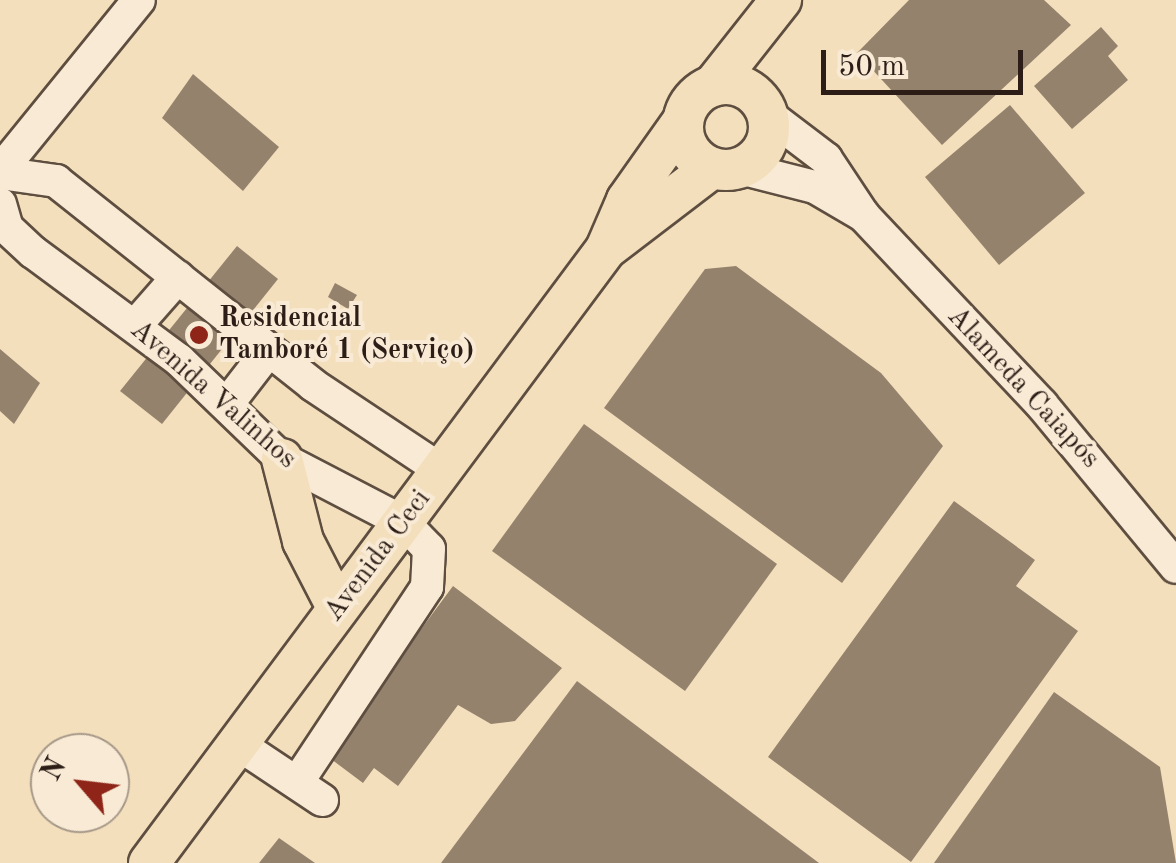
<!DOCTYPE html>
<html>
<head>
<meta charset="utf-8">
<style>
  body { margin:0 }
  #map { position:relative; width:1176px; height:863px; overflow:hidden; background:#f4dfbd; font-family:"Old Standard TT",serif }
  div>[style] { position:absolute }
  .building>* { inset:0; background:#94826d }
  .roads { filter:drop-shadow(2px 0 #5e4e40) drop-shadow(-2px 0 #5e4e40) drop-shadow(0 2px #5e4e40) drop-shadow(0 -2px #5e4e40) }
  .minor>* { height:32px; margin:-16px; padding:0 16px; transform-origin:16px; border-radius:16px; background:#f8ead4 }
  .major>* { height:40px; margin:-20px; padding:0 20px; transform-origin:20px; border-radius:20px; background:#f4dfbd }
  .major>.ring { margin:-20px; padding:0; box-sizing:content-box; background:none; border:40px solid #f4dfbd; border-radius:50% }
  .dots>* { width:28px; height:28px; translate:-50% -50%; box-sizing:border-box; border:5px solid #f8ead4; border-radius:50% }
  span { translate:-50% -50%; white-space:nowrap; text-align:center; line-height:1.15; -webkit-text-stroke:8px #f8ead4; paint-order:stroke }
  .poi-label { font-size:28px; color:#2c1e17; font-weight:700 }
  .left { translate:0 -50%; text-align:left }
  .street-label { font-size:28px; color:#2c1e17 }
  .north { position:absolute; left:30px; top:733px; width:100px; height:100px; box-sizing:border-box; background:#f8ead4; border:2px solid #a69888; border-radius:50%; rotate:298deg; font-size:28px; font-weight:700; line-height:40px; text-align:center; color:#2c1e17 }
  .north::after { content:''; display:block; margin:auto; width:35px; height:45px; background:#8f2418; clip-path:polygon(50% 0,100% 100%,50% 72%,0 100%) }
  .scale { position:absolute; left:821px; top:50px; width:202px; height:45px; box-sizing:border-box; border:5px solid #2c1e17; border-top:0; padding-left:12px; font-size:30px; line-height:35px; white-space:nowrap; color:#2c1e17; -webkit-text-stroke:8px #f8ead4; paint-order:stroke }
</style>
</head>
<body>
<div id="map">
  <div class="building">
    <i style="clip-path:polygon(909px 0,1044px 0,1071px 25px,942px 145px,857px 53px)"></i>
    <i style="clip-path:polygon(1101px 27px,1118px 46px,1108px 56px,1128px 80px,1072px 129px,1034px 86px)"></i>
    <i style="clip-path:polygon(193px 74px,279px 147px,243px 191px,162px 118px)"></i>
    <i style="clip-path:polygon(1010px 105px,1085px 193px,999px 265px,925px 177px)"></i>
    <i style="clip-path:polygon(237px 246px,278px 279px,162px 424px,120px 391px)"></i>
    <i style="clip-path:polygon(736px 266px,881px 373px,943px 446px,842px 583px,604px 408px,705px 269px)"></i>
    <i style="clip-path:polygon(335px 283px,357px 295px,348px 309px,328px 297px)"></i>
    <i style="clip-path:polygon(0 349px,40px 383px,14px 424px,0 411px)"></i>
    <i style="clip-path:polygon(584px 424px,777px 564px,685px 691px,492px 551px)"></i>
    <i style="clip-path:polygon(954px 501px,1035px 560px,1016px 586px,1078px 631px,911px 862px,768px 757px)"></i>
    <i style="clip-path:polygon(453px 586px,562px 668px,515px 721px,491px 724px,458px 705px,398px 786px,374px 768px,363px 783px,327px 756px)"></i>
    <i style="clip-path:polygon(577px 681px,819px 863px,441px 863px)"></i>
    <i style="clip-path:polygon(1054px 692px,1160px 767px,1176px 863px,934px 863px)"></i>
    <i style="clip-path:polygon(279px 838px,315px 863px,259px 863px)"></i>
  </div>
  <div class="roads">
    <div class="minor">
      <i style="left:767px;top:114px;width:74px;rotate:37.3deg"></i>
      <i style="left:826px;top:159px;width:67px;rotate:56.5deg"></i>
      <i style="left:863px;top:215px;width:261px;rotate:46.7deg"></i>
      <i style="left:1042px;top:405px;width:210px;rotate:50.4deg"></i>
      <i style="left:740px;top:168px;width:77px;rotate:14.2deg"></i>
      <i style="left:815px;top:187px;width:56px;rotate:30.3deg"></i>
      <i style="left:0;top:171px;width:220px;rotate:-50.9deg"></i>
      <i style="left:0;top:173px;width:57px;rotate:8.1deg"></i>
      <i style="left:56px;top:181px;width:328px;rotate:38.4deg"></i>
      <i style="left:313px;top:385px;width:154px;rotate:33.6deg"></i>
      <i style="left:0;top:204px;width:25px;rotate:74deg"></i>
      <i style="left:7px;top:228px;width:35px;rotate:43deg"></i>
      <i style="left:33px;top:252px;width:182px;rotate:36.5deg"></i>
      <i style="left:179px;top:360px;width:143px;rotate:43.9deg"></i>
      <i style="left:282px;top:459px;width:136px;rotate:27.5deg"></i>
      <i style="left:403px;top:522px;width:37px;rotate:46deg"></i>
      <i style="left:429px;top:549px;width:38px;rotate:93deg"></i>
      <i style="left:427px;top:587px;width:235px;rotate:123.6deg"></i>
      <i style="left:135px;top:326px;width:65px;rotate:-48.7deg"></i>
      <i style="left:228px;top:403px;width:67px;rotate:-52.3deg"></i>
      <i style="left:238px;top:744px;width:101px;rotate:33.7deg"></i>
    </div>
    <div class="major">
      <i class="ring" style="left:683px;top:84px;width:46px;height:46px"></i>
      <i style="left:713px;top:86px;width:110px;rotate:-51.7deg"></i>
      <i style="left:610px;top:246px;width:128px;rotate:-37.4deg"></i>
      <i style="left:282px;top:459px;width:85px;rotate:75.6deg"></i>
      <i style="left:303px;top:541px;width:76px;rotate:62.8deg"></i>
      <i style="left:149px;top:863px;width:765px;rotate:-53.34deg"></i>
      <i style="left:606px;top:249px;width:53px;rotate:-66.8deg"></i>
      <i style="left:627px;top:200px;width:97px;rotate:-54.7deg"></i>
    </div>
  </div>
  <div class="dots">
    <i style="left:199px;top:335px;background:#8f2418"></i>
  </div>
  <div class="poi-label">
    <span class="left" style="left:219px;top:335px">Residencial<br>Tamboré 1 (Serviço)</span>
  </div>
  <div class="street-label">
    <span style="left:1023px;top:388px;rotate:47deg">Alameda Caiapós</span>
    <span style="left:213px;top:395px;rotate:41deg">Avenida Valinhos</span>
    <span style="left:378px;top:556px;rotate:-53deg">Avenida Ceci</span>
  </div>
  <div class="north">N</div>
  <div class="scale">50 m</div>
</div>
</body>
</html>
